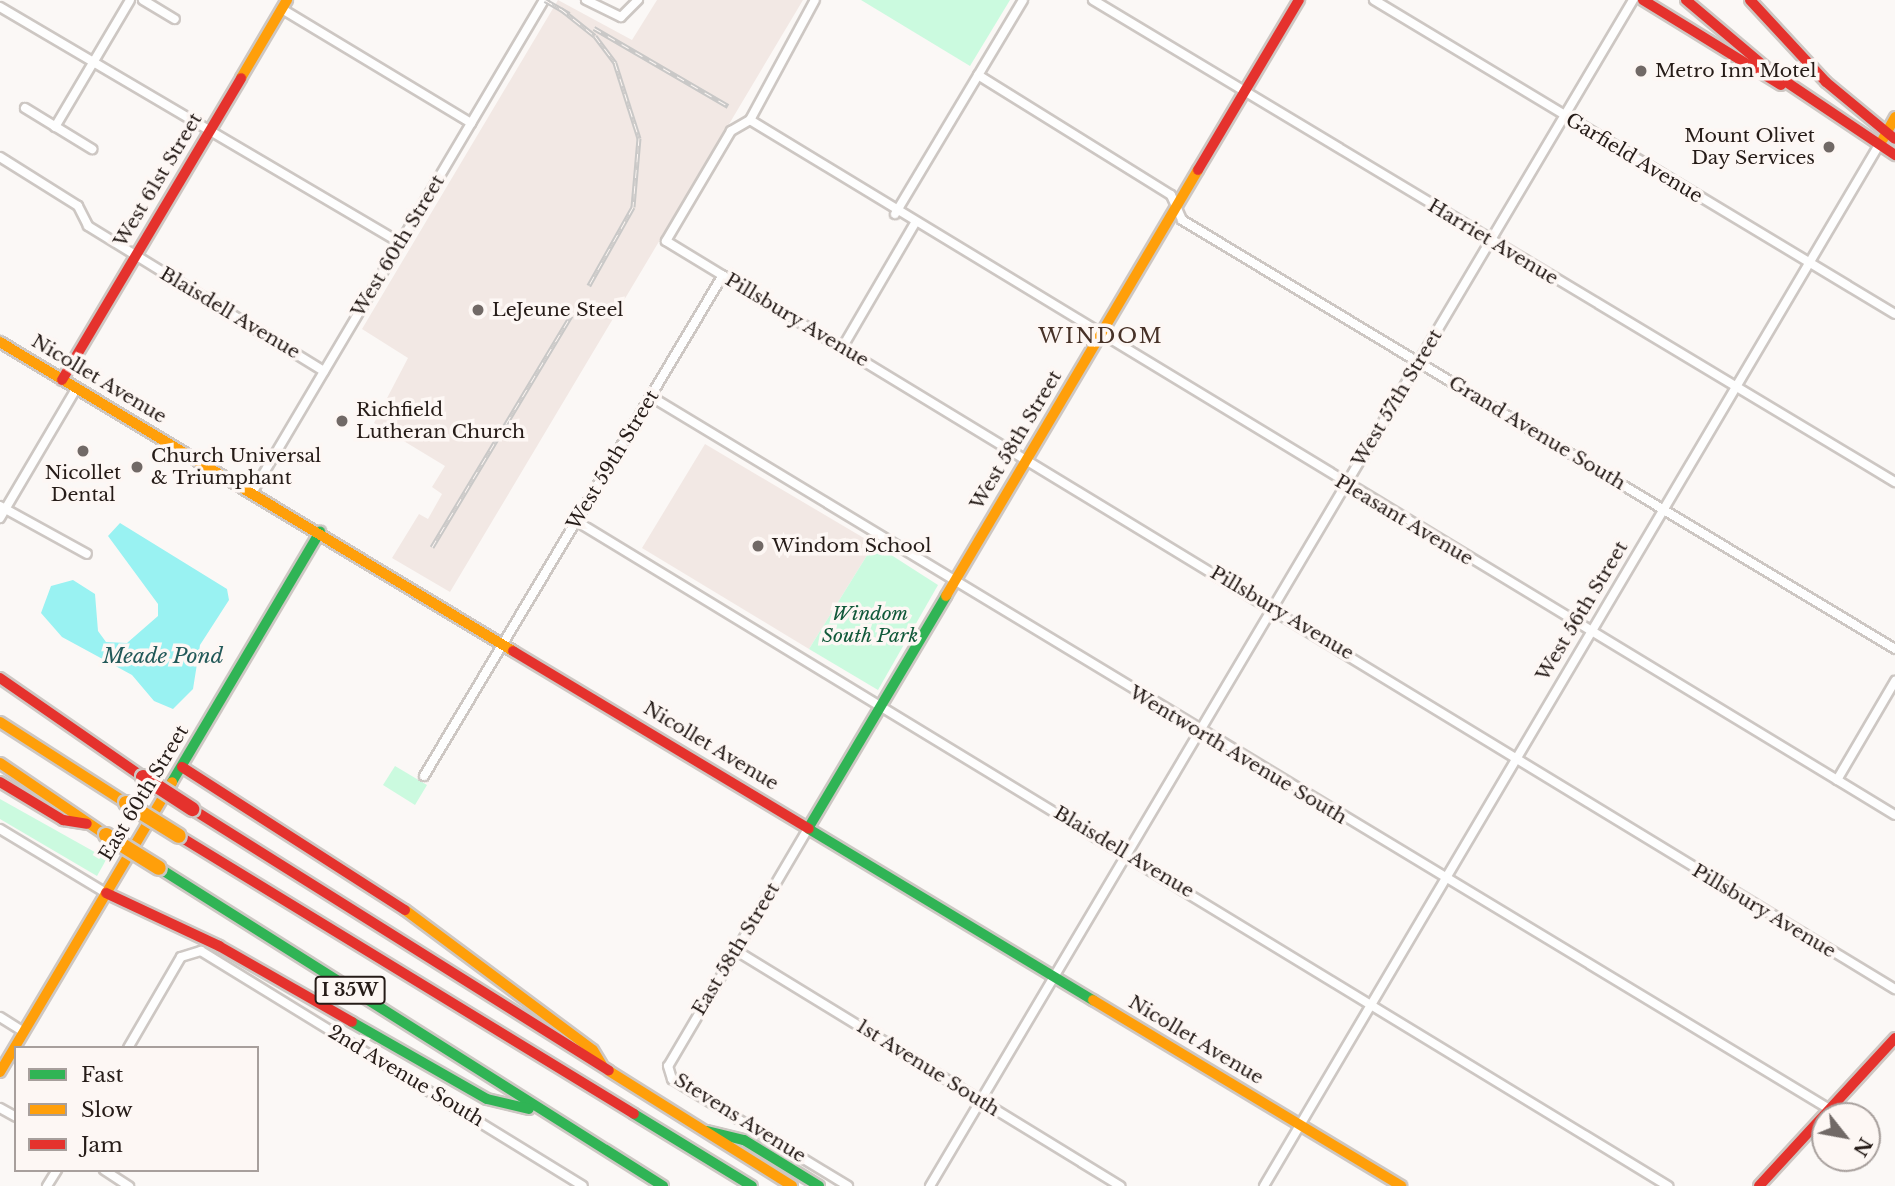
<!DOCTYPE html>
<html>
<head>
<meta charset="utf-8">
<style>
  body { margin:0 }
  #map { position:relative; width:1895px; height:1186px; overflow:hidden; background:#fbf8f6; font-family:"Libre Baskerville",serif }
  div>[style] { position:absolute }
  .built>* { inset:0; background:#f2e8e4 }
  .green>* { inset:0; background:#cbfadf }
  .water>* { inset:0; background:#99f2f2 }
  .roads { filter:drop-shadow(2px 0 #cdc7c3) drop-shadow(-2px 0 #cdc7c3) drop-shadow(0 2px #cdc7c3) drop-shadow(0 -2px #cdc7c3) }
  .street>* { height:8px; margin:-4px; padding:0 4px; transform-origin:4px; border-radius:4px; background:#fefefe }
  .fast>* { height:10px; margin:-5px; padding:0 5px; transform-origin:5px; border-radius:5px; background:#30b455 }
  .slow>* { height:10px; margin:-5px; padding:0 5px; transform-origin:5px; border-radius:5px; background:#ff9f0a }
  .jam>* { height:10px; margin:-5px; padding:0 5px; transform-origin:5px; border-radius:5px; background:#e5322d }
  .rail>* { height:5px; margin-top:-2.5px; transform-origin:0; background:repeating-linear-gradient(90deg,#fdf7f4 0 8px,#c9c8c7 0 16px); box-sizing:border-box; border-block:2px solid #c9c8c7 }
  .bridges { filter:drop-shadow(2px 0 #cdc7c3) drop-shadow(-2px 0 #cdc7c3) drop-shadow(0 2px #cdc7c3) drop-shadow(0 -2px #cdc7c3) }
  .slow-bridge>* { height:14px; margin:-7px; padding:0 7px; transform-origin:7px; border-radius:7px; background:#ff9f0a }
  .jam-bridge>* { height:14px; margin:-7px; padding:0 7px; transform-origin:7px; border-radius:7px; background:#e5322d }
  .dots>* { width:19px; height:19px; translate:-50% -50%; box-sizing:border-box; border:4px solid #fdf7f4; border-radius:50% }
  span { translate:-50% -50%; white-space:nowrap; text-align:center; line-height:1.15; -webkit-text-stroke:7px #fdf7f4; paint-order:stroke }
  .shield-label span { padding:2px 5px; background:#fdf7f4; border:2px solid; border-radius:5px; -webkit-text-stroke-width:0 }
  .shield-label { font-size:18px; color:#261c18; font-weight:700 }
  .poi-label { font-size:19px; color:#261c18 }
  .left { translate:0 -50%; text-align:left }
  .right { translate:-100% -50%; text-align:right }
  .street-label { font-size:19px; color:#261c18 }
  .park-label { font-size:19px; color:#11593a; font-style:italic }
  .neighbourhood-label { font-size:21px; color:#473228; letter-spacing:2px }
  .water-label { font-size:21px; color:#225959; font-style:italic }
  .legend { position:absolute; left:14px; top:1046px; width:245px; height:126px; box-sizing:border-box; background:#fdf7f4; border:2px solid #a79f9c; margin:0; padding:9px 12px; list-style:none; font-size:21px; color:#261c18 }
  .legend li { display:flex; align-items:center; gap:14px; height:35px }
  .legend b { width:35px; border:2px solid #a79f9c }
  .north { position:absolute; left:1811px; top:1102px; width:70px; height:70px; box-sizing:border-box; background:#fdf7f4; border:2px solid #a79f9c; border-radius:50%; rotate:121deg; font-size:19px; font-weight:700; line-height:28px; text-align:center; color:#261c18 }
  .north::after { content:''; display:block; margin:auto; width:24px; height:32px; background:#716966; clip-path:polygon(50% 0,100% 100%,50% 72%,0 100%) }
</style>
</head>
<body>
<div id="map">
  <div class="built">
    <i style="clip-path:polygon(558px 0,632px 40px,657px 0,803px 0,450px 592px,392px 558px,419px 514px,428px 519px,442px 494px,432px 487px,445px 466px,374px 423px,408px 358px,362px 329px)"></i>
    <i style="clip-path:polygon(705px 444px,874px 544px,809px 649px,642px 548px)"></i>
  </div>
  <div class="green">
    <i style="clip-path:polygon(861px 0,1010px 0,970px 66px)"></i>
    <i style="clip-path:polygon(874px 544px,938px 585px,878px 690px,809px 649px)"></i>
    <i style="clip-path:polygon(395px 766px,427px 785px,415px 805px,383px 785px)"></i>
    <i style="clip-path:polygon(0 799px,100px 855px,106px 860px,97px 876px,0 819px)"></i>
  </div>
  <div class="water">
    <i style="clip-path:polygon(120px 523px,227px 589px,229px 600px,200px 645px,193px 689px,173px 709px,154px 701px,132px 675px,62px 637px,41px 613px,51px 586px,73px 580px,95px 594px,98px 631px,106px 642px,127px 643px,158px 616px,158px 604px,108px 536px)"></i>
  </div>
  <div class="roads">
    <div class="street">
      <i style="left:143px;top:0;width:37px;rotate:31deg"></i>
      <i style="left:586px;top:0;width:39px;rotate:26deg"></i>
      <i style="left:621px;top:17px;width:24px;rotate:-45deg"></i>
      <i style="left:1093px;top:0;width:936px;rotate:31.01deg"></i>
      <i style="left:1374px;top:0;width:608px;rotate:31.08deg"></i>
      <i style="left:0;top:7px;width:464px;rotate:30.5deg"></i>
      <i style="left:282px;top:9px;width:221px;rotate:31.1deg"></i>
      <i style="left:978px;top:75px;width:227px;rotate:31.9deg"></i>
      <i style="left:1171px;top:195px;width:27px;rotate:66deg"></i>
      <i style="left:1182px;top:220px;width:832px;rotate:31.03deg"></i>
      <i style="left:25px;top:108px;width:79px;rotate:31.5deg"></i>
      <i style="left:750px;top:120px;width:22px;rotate:150deg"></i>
      <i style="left:731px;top:131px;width:128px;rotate:120.6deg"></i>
      <i style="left:666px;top:241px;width:1439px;rotate:31.33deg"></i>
      <i style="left:750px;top:120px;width:1339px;rotate:31.26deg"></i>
      <i style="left:750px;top:120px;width:136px;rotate:-61.6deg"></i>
      <i style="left:55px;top:127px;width:147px;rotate:-59.4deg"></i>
      <i style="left:0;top:157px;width:92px;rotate:32.1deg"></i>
      <i style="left:78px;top:206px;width:22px;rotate:63deg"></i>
      <i style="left:88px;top:226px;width:277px;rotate:31.6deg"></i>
      <i style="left:895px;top:214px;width:249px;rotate:-59.1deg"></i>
      <i style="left:842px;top:348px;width:143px;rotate:-59.7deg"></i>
      <i style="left:650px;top:396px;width:1378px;rotate:31.16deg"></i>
      <i style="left:252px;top:493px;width:573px;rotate:-59.36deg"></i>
      <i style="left:0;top:506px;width:99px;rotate:28.9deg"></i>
      <i style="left:0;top:518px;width:150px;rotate:-59.5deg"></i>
      <i style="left:576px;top:521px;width:1279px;rotate:31.34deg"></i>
      <i style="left:424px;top:776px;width:583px;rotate:-59.17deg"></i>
      <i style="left:1837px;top:780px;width:115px;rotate:-59.6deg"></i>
      <i style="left:809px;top:827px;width:277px;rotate:120.5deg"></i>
      <i style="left:668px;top:1066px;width:14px;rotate:73deg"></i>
      <i style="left:672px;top:1079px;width:206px;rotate:31.3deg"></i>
      <i style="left:0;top:829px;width:124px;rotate:31.1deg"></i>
      <i style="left:735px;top:950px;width:452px;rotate:31.5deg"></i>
      <i style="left:0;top:1017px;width:28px;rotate:32deg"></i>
      <i style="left:128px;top:1048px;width:105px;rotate:-59.8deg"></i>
      <i style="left:181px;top:957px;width:21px;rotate:-17deg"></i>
      <i style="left:201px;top:951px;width:448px;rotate:31.6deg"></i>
      <i style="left:0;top:1108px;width:18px;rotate:29deg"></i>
      <i style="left:104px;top:1170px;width:30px;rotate:33deg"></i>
      <i style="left:47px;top:1186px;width:19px;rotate:-58deg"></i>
      <i style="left:930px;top:1186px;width:1379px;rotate:-59.34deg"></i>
      <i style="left:1264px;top:1186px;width:1209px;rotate:-59.43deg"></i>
    </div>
    <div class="fast">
      <i style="left:172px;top:782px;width:291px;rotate:-59.4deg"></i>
      <i style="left:809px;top:827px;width:269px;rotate:-59.3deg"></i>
      <i style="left:809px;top:829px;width:332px;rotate:31.1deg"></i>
      <i style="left:159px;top:868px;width:596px;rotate:32.25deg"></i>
      <i style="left:352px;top:1022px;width:155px;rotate:29.7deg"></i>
      <i style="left:487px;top:1099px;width:43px;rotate:13.4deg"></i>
      <i style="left:634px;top:1114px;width:138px;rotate:31.4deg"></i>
      <i style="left:707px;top:1131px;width:38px;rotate:14deg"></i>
      <i style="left:744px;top:1140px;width:88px;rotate:31.5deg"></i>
    </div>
    <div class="slow">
      <i style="left:241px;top:78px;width:91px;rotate:-59.5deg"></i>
      <i style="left:1883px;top:139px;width:25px;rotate:-61deg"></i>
      <i style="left:0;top:342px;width:599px;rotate:31.06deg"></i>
      <i style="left:946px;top:596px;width:495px;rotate:-59.4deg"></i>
      <i style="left:0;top:722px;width:150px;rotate:32.7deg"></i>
      <i style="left:0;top:763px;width:128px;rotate:34.2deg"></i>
      <i style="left:405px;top:910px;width:234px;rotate:36.7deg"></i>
      <i style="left:593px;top:1050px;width:17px;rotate:59deg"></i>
      <i style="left:1093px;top:1000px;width:360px;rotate:31.1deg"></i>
      <i style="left:609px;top:1071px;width:216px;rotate:32.1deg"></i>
      <i style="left:0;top:1072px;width:337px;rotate:-59.3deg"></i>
    </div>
    <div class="jam">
      <i style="left:1643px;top:0;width:162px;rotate:31.6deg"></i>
      <i style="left:1686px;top:0;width:110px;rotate:40.2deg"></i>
      <i style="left:1770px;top:71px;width:151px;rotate:33.9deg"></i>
      <i style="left:1750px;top:0;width:112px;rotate:47.2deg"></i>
      <i style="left:1826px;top:82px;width:89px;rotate:39.6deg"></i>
      <i style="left:1198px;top:170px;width:198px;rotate:-59.3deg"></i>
      <i style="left:62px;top:380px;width:351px;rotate:-59.3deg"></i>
      <i style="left:513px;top:651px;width:345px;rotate:31deg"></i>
      <i style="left:0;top:678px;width:174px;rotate:34.7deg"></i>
      <i style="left:182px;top:767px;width:265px;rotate:32.7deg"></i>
      <i style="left:0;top:782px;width:74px;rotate:31.1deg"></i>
      <i style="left:63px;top:820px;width:24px;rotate:9deg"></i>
      <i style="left:192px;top:809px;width:492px;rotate:32.1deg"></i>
      <i style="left:179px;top:836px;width:533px;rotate:31.42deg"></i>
      <i style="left:106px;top:893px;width:125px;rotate:25.1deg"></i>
      <i style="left:219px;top:946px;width:153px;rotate:29.7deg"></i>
      <i style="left:1759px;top:1186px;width:201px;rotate:-47.4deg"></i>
    </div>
  </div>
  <div class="rail">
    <i style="left:545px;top:0;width:28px;rotate:30deg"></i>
    <i style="left:561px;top:9px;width:43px;rotate:38.5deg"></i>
    <i style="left:595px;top:36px;width:34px;rotate:53deg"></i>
    <i style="left:615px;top:63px;width:79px;rotate:72.3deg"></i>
    <i style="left:639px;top:138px;width:69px;rotate:95deg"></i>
    <i style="left:633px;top:207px;width:90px;rotate:119.4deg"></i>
    <i style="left:594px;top:28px;width:155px;rotate:30.2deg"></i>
    <i style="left:432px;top:547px;width:270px;rotate:-59deg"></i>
  </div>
  <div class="bridges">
    <div class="slow-bridge">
      <i style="left:126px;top:803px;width:62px;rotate:31.9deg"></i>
      <i style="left:106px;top:835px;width:62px;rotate:31.9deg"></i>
    </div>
    <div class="jam-bridge">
      <i style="left:143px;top:777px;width:59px;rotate:33.1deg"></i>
    </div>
  </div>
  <div class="dots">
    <i style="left:1641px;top:71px;background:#716966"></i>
    <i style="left:1829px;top:147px;background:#716966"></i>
    <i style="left:478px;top:310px;background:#716966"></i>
    <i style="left:342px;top:421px;background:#716966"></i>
    <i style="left:83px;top:451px;background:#716966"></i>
    <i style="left:137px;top:467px;background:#716966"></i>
    <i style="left:758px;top:546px;background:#716966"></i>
  </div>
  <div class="shield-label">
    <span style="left:350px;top:990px">I 35W</span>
  </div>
  <div class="poi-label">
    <span class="left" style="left:1655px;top:71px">Metro Inn Motel</span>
    <span class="right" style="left:1815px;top:147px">Mount Olivet<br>Day Services</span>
    <span class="left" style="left:492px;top:310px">LeJeune Steel</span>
    <span class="left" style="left:356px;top:421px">Richfield<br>Lutheran Church</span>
    <span class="left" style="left:151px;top:467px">Church Universal<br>&amp; Triumphant</span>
    <span style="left:83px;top:484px">Nicollet<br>Dental</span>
    <span class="left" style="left:772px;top:546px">Windom School</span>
  </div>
  <div class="street-label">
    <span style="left:1634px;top:158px;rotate:31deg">Garfield Avenue</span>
    <span style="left:158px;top:180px;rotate:-59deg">West 61st Street</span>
    <span style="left:1493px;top:242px;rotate:31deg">Harriet Avenue</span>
    <span style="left:398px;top:246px;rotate:-59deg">West 60th Street</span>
    <span style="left:230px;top:313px;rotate:31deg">Blaisdell Avenue</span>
    <span style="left:797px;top:320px;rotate:31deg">Pillsbury Avenue</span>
    <span style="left:99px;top:379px;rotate:31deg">Nicollet Avenue</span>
    <span style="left:1397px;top:398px;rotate:-59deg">West 57th Street</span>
    <span style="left:1537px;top:433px;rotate:31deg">Grand Avenue South</span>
    <span style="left:1016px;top:440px;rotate:-59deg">West 58th Street</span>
    <span style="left:613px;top:460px;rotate:-59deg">West 59th Street</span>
    <span style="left:1404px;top:520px;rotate:31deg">Pleasant Avenue</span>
    <span style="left:1582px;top:611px;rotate:-59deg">West 56th Street</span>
    <span style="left:1282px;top:613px;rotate:31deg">Pillsbury Avenue</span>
    <span style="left:711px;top:746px;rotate:31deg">Nicollet Avenue</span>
    <span style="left:1238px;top:755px;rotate:31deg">Wentworth Avenue South</span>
    <span style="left:144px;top:793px;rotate:-59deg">East 60th Street</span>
    <span style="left:1124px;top:852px;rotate:31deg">Blaisdell Avenue</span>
    <span style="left:1764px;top:911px;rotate:31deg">Pillsbury Avenue</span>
    <span style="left:736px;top:949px;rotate:-59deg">East 58th Street</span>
    <span style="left:1196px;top:1040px;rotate:31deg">Nicollet Avenue</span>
    <span style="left:928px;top:1068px;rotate:32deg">1st Avenue South</span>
    <span style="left:406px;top:1076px;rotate:31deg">2nd Avenue South</span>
    <span style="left:740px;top:1118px;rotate:32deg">Stevens Avenue</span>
  </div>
  <div class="park-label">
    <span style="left:870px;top:625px">Windom<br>South Park</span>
  </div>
  <div class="neighbourhood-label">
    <span style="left:1101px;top:336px">WINDOM</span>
  </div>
  <div class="water-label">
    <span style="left:163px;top:656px">Meade Pond</span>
  </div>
  <ul class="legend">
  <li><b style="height:9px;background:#30b455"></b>Fast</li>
  <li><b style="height:9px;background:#ff9f0a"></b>Slow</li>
  <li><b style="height:9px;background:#e5322d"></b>Jam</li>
  </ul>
  <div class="north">N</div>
</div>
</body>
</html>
